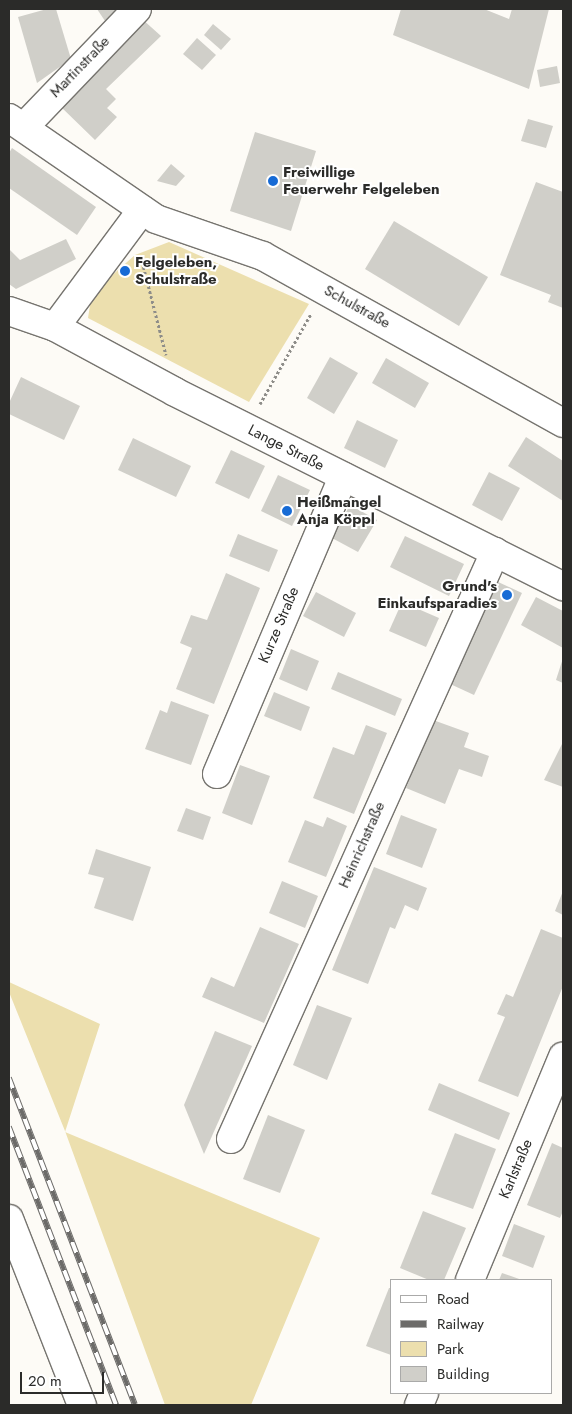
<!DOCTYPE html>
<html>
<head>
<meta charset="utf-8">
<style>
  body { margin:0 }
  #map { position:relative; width:572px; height:1414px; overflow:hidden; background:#fdfbf6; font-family:Jost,sans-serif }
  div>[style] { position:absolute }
  .green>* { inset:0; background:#ecdfae }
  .building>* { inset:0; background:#d0cfc9 }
  .path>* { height:3px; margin-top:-1.5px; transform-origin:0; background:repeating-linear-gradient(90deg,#8e8d89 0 2.5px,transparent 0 5px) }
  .roads { filter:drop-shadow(1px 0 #76746f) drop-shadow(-1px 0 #76746f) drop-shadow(0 1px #76746f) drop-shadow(0 -1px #76746f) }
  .minor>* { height:28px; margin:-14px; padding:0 14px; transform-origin:14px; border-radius:14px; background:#fff }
  .rail>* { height:5.5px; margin-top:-2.75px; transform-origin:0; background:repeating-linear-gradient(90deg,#fff 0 11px,#6c6b69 0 22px); box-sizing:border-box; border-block:1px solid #6c6b69 }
  .dots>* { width:14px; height:14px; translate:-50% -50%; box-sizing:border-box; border:2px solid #fff; border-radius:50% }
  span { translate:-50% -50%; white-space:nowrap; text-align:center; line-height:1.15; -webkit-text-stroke:4px #fff; paint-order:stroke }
  .street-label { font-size:15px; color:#2b2b29 }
  .poi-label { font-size:15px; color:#2b2b29; font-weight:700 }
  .left { translate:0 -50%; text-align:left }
  .right { translate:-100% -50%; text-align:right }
  .frame { position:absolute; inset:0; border:10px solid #2b2b29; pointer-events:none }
  .legend { position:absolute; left:390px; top:1279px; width:162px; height:115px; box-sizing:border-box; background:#fff; border:1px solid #aaaaa9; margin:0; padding:6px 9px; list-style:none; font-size:15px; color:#2b2b29 }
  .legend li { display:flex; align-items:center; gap:10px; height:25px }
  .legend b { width:25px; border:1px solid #aaaaa9 }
  .scale { position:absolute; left:20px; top:1372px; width:84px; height:22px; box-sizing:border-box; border:2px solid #2b2b29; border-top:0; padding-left:6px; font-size:15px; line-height:18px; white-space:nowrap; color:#2b2b29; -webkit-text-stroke:4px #fff; paint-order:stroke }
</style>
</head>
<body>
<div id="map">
  <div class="green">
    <i style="clip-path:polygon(169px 242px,309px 304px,249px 402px,88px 318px,92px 293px,135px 255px)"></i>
    <i style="clip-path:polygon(9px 982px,100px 1024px,65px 1132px,320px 1238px,251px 1405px,165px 1405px,65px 1131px,9px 992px)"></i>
  </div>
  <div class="building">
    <i style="clip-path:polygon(47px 9px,56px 9px,71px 59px,37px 83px,18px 17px)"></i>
    <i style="clip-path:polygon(97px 9px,126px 9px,109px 27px)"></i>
    <i style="clip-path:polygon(401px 9px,484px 9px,509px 19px,512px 9px,549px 9px,529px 89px,393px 35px)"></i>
    <i style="clip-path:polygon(141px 18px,161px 36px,106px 89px,116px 99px,107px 108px,117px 117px,95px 140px,59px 105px)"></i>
    <i style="clip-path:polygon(213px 24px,231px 39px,221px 50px,204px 35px)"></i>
    <i style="clip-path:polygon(197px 38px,216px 55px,202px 70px,183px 54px)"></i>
    <i style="clip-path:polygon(557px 66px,560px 83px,540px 87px,537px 70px)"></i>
    <i style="clip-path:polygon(528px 119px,553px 126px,546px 148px,521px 141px)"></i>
    <i style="clip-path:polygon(255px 132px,316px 151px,291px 231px,230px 211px)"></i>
    <i style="clip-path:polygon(12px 148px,96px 207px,77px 235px,9px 188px,9px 153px)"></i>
    <i style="clip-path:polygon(171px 164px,185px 176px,176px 186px,157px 181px)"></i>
    <i style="clip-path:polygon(536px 182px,563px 192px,563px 308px,548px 302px,551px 295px,500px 275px)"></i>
    <i style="clip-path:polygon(394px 221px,488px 277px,459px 326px,365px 269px)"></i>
    <i style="clip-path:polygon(66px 239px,76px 259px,16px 289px,9px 284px,9px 249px,20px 260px)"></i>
    <i style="clip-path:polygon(330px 357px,358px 373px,334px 414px,307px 398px)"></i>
    <i style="clip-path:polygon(386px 358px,429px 383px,415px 408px,372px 383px)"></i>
    <i style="clip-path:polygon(21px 377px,80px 406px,64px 440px,9px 414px,9px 403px)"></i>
    <i style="clip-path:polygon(357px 420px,398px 440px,385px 468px,344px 448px)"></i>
    <i style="clip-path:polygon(526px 437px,563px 461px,563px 501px,508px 466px)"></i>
    <i style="clip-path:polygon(133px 438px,191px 466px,176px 497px,118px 470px)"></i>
    <i style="clip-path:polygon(231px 450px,265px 466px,249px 499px,215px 483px)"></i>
    <i style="clip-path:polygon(489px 472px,520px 488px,502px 521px,472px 505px)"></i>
    <i style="clip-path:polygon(278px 475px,310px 490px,292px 526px,261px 511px)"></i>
    <i style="clip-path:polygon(350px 505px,377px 520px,358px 552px,332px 538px)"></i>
    <i style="clip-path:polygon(238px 534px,278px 550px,269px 572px,229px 556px)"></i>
    <i style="clip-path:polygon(405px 536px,464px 564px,449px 596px,390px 567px)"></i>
    <i style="clip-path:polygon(226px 573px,260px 588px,214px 704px,176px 689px,192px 648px,180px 643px,191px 615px,207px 620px)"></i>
    <i style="clip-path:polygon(496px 581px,522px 593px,474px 695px,448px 683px)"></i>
    <i style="clip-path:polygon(316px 592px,356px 613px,344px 637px,303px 616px)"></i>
    <i style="clip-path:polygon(536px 597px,563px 611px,563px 648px,521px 625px)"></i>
    <i style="clip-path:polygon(402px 602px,439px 618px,426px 647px,389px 631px)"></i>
    <i style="clip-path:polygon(291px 649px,319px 661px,307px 691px,279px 679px)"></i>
    <i style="clip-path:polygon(563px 658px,563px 683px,556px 680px)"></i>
    <i style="clip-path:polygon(338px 672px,402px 699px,395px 716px,331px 689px)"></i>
    <i style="clip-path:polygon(274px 692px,310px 707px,301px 731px,264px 716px)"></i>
    <i style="clip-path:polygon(171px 701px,209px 715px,191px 765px,145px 749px,160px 710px,167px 713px)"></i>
    <i style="clip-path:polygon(433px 720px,469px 733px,464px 747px,489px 756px,482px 777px,459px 769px,445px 804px,406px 788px)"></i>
    <i style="clip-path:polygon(366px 725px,387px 733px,354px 814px,313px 798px,333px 747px,354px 755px)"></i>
    <i style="clip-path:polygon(563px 742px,563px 787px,544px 780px)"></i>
    <i style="clip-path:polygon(240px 765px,270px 776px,252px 825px,222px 813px)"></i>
    <i style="clip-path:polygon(186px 808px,211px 817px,203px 840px,177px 831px)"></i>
    <i style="clip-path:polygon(401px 815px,437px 829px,422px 868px,386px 854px)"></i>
    <i style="clip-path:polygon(327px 817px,347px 826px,326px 877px,288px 862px,305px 820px,323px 827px)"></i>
    <i style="clip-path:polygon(96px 849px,151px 867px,133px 921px,94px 908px,104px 878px,88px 874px)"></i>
    <i style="clip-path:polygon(374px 867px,427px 888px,418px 911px,405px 905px,395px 929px,390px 927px,368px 984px,332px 970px)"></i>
    <i style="clip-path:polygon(282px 881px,318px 896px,305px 928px,269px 913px)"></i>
    <i style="clip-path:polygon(563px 891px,563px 915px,555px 911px)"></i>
    <i style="clip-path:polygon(260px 927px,299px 944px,264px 1023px,202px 997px,211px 977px,234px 987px)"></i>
    <i style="clip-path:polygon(541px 929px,563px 938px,563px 986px,518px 1097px,478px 1081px,505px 1017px,497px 1014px,506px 994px,513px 997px)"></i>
    <i style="clip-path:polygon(317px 1005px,352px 1018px,327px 1080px,293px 1065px)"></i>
    <i style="clip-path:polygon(215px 1031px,252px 1046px,204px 1154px,184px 1105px)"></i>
    <i style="clip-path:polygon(439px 1083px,510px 1113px,499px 1140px,428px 1110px)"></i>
    <i style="clip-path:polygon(268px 1115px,305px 1130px,280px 1193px,243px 1179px)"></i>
    <i style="clip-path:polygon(455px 1133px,496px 1149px,473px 1209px,431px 1194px)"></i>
    <i style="clip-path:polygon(552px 1143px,563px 1148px,563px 1211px,560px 1218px,527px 1205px)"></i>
    <i style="clip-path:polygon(423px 1211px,466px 1228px,444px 1280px,429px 1280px,400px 1268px)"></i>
    <i style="clip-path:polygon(514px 1224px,545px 1236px,533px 1268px,502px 1256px)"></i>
    <i style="clip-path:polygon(502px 1273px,522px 1280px,499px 1280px)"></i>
    <i style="clip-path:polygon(389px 1288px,391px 1288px,391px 1355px,366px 1346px)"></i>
  </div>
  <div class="path">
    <i style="left:141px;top:257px;width:101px;rotate:75.7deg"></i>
    <i style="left:260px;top:404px;width:103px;rotate:-60.5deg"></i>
  </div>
  <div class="roads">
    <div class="minor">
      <i style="left:9px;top:118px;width:178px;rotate:34.5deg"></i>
      <i style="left:156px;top:219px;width:113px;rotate:19.1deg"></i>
      <i style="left:263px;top:256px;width:343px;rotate:29.1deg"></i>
      <i style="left:24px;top:127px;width:163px;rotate:-46.2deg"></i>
      <i style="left:9px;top:311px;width:49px;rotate:19.2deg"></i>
      <i style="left:55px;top:327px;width:136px;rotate:28.4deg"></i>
      <i style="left:175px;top:392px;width:434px;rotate:26.6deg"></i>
      <i style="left:55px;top:327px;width:146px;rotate:-53.4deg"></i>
      <i style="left:217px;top:774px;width:323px;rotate:-67deg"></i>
      <i style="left:231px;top:1139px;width:644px;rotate:-65.78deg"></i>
      <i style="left:9px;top:1219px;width:200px;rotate:68.6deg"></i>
      <i style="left:470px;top:1280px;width:242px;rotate:-67.4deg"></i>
      <i style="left:419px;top:1405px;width:13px;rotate:-67deg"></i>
    </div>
  </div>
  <div class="rail">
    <i style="left:9px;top:1078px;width:350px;rotate:68.9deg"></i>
    <i style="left:9px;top:1127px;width:298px;rotate:68.9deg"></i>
  </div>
  <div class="dots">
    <i style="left:273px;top:181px;background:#176bd5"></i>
    <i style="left:125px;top:271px;background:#176bd5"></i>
    <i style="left:287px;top:511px;background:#176bd5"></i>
    <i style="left:507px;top:595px;background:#176bd5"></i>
  </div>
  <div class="street-label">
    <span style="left:80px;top:67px;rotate:-46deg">Martinstraße</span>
    <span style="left:357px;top:307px;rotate:29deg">Schulstraße</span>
    <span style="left:286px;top:448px;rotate:27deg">Lange Straße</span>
    <span style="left:279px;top:625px;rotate:-67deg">Kurze Straße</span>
    <span style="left:362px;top:845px;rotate:-66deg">Heinrichstraße</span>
    <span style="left:516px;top:1169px;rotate:-67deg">Karlstraße</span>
  </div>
  <div class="poi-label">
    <span class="left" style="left:283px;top:181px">Freiwillige<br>Feuerwehr Felgeleben</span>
    <span class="left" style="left:135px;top:271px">Felgeleben,<br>Schulstraße</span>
    <span class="left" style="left:297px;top:511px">Heißmangel<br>Anja Köppl</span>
    <span class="right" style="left:497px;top:595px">Grund's<br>Einkaufsparadies</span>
  </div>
  <div class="frame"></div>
  <ul class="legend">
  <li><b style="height:6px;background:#fff"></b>Road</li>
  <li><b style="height:6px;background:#6c6b69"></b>Railway</li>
  <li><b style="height:14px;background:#ecdfae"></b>Park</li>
  <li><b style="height:14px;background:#d0cfc9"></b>Building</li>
  </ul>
  <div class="scale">20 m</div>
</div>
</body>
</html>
